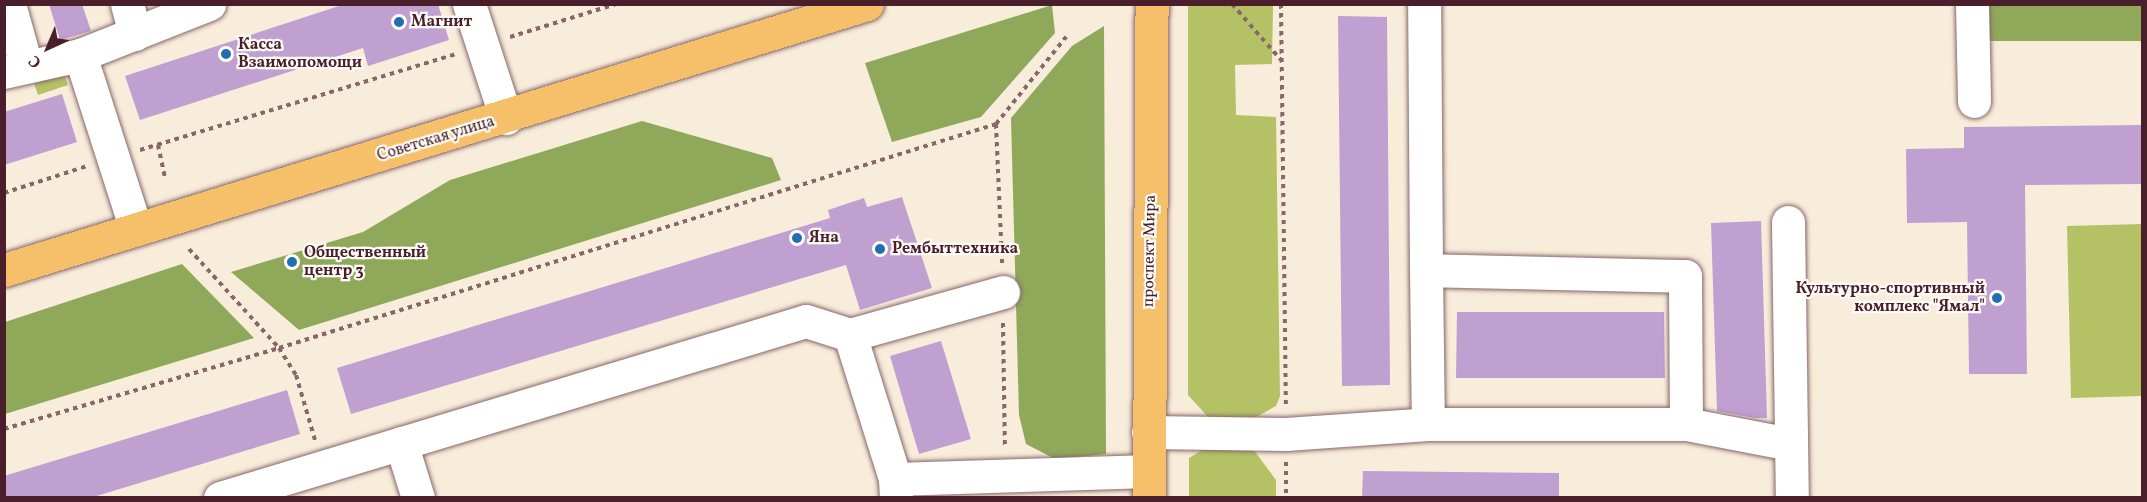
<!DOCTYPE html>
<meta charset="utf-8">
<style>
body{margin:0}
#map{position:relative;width:2147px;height:502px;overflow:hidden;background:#f8ecdb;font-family:Vollkorn,serif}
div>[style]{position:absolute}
.green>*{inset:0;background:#b4c265}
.forest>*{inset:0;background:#8fa85a}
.building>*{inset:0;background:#c09fd1}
.path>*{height:4px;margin-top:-2px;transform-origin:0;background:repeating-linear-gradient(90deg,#876769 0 4.5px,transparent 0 9px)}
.roads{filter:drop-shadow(0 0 2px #876769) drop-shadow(0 0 2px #876769)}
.minor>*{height:33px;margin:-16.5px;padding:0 16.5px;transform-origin:16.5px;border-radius:16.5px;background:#fff}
.major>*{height:33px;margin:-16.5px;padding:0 16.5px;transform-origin:16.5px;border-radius:16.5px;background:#f6c06b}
.dots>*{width:16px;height:16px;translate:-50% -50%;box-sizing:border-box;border:3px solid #fdfcf7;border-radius:50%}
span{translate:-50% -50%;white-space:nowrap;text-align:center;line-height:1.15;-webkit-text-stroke:4.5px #fdfcf7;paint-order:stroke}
.poi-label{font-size:16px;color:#4a1f2b;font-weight:700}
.left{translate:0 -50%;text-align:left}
.right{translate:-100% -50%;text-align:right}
.street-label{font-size:16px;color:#4a1f2b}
.frame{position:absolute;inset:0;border:6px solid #4a1f2b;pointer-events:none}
.north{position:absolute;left:18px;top:18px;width:60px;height:60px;-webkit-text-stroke:4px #fdfcf7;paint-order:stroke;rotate:224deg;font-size:16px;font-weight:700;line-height:24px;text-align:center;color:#4a1f2b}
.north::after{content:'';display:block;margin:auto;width:21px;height:27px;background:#4a1f2b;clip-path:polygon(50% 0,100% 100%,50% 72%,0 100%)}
</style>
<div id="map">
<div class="green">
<div style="clip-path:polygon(1188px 5px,1273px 5px,1272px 64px,1235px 65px,1236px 115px,1276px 117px,1280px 396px,1276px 406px,1249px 421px,1210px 419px,1188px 395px)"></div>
<div style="clip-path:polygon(31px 74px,64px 74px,68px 85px,38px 95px)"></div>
<div style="clip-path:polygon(2142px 224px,2142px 396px,2071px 398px,2067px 226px)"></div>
<div style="clip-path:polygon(1214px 443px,1253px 449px,1276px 480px,1276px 497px,1189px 498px,1189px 458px)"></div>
</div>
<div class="forest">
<div style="clip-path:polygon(1052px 5px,1055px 33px,981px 117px,892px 142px,865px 63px)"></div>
<div style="clip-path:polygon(1985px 5px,2142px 5px,2142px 41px,1983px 41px)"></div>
<div style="clip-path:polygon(1104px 26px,1106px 454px,1055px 459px,1026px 444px,1019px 415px,1011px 118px,1072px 46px)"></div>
<div style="clip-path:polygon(642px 121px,772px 158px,781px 180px,299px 330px,231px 272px,363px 232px,450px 180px)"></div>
<div style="clip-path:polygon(182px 264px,254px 338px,5px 414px,5px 322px)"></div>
</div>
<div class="building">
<div style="clip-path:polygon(49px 4px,82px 4px,91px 31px,60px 40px)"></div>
<div style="clip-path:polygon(345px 4px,438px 4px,449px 40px,368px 66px,363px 48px,140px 120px,125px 76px)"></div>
<div style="clip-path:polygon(1338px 16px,1387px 17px,1390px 385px,1342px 386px)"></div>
<div style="clip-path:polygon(62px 94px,77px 142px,4px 165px,4px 112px)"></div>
<div style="clip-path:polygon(2142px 125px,2142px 184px,2025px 185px,2027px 374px,1969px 374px,1967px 222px,1907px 223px,1906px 149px,1964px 148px,1964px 127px)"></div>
<div style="clip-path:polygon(902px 197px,932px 288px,860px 310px,846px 265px,351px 414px,337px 368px,830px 218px,828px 210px,864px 198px,867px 207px)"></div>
<div style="clip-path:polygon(1761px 221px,1767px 418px,1755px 418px,1717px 411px,1711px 223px)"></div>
<div style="clip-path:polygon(1457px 312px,1664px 312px,1665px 378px,1456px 378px)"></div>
<div style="clip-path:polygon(941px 341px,971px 439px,919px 454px,890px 356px)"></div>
<div style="clip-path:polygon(287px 390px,300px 434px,90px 498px,4px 498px,4px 476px)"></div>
<div style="clip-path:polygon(1363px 471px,1559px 473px,1559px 498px,1362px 498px)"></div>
</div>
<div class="path">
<div style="left:1232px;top:4px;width:74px;rotate:48.8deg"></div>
<div style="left:1281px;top:4px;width:403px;rotate:89.3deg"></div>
<div style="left:510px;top:37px;width:111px;rotate:-17.3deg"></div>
<div style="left:996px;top:124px;width:140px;rotate:87.5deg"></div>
<div style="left:158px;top:145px;width:33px;rotate:78deg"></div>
<div style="left:140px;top:150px;width:329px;rotate:-16.9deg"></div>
<div style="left:4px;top:193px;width:87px;rotate:-18deg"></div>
<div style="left:189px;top:249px;width:134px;rotate:47.7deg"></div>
<div style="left:279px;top:348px;width:32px;rotate:58deg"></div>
<div style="left:296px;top:375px;width:68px;rotate:73.7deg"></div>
<div style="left:1003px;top:323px;width:124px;rotate:89.1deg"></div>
<div style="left:4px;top:429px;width:287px;rotate:-16.4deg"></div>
<div style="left:279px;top:348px;width:751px;rotate:-17.35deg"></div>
<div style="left:996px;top:124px;width:112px;rotate:-51.2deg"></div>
<div style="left:1286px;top:462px;width:36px;rotate:90deg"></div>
</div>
<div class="roads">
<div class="minor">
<div style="left:9px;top:4px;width:63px;rotate:74.4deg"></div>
<div style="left:127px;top:4px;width:31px;rotate:75deg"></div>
<div style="left:469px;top:4px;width:120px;rotate:72deg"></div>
<div style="left:1972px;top:4px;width:97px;rotate:88.8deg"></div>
<div style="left:80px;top:55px;width:139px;rotate:-21.6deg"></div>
<div style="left:4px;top:72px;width:78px;rotate:-12.6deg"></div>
<div style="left:80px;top:55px;width:183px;rotate:72.2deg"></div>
<div style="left:1788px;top:222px;width:276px;rotate:89.2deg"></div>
<div style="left:1426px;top:270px;width:154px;rotate:89.3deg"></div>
<div style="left:850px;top:335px;width:151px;rotate:72.6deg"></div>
<div style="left:1686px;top:424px;width:106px;rotate:10.9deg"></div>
<div style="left:1148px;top:432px;width:138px;rotate:0.8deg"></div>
<div style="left:1286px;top:434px;width:142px;rotate:-4deg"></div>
<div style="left:1428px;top:424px;width:258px"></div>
<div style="left:1686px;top:424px;width:148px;rotate:-90.4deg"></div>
<div style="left:1685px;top:276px;width:259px;rotate:-178.7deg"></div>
<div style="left:1426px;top:270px;width:266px;rotate:-90.4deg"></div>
<div style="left:401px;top:443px;width:58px;rotate:72.8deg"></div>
<div style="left:220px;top:498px;width:612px;rotate:-16.81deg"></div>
<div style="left:806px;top:321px;width:46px;rotate:17.7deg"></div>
<div style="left:850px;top:335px;width:159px;rotate:-15.7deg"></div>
<div style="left:896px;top:498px;width:19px;rotate:-93deg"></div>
<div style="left:895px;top:479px;width:254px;rotate:-1.8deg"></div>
</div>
<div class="major">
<div style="left:4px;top:270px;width:903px;rotate:-17.13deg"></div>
<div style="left:1149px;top:498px;width:494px;rotate:-89.7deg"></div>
</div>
</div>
<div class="dots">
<div style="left:399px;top:22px;background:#1f6fb2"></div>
<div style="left:226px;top:54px;background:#1f6fb2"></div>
<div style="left:797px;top:238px;background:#1f6fb2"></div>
<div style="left:880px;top:249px;background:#1f6fb2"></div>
<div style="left:292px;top:262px;background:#1f6fb2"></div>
<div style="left:1997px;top:298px;background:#1f6fb2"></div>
</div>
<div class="poi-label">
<span class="left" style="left:411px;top:22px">Магнит</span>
<span class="left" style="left:238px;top:54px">Касса<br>Взаимопомощи</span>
<span class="left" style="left:809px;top:238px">Яна</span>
<span class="left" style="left:892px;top:249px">Рембыттехника</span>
<span class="left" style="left:304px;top:262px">Общественный<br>центр 3</span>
<span class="right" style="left:1985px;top:298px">Культурно-спортивный<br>комплекс "Ямал"</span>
</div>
<div class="street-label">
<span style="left:436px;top:139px;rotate:-17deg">Советская улица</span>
<span style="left:1150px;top:251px;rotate:-89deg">проспект Мира</span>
</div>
<div class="frame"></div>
<div class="north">С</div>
</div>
